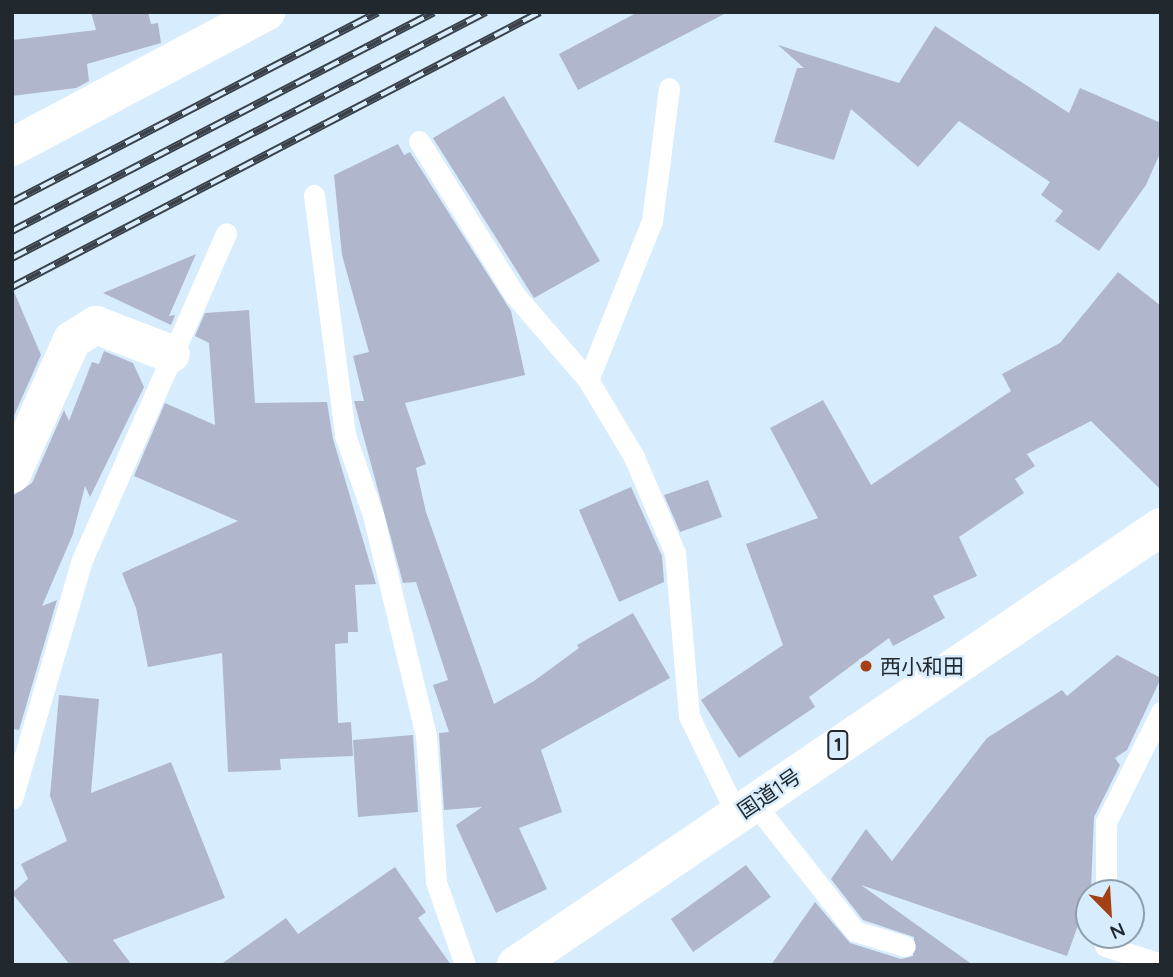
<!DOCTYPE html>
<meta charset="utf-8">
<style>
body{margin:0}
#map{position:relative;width:1173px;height:977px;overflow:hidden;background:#d7ecfc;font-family:Quicksand,"Noto Sans JP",sans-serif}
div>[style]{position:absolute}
.building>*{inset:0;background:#b0b7cc}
.lane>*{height:21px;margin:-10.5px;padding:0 10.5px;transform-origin:10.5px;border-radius:10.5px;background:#fff}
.street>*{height:38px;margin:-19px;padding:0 19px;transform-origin:19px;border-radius:19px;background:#fff}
.highway>*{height:38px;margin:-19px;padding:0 19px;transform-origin:19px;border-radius:19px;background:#fff}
.rail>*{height:8px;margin-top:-4px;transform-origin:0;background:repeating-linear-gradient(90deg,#d7ecfc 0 16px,#39424a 0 32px);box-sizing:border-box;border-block:2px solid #39424a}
.dots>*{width:19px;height:19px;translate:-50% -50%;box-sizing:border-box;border:4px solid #d7ecfc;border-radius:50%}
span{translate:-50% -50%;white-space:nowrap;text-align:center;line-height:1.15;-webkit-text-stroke:5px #d7ecfc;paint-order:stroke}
.shield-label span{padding:2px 5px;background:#d7ecfc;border:2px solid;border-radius:5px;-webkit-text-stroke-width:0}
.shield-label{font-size:19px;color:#21292f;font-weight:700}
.poi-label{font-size:21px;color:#21292f}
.left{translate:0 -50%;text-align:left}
.street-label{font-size:21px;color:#21292f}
.frame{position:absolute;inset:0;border:14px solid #21292f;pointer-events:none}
.north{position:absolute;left:1075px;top:879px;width:70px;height:70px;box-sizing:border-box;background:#d7ecfc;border:2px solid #8e9eaa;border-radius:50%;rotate:156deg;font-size:19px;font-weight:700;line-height:28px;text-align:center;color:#21292f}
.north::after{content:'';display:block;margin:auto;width:24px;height:32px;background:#a54015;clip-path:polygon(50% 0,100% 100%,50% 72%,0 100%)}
</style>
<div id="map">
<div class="building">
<div style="clip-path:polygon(91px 12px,148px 12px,151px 24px,158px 23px,161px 43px,87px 64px,89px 81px,76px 88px,12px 96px,12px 40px,96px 30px)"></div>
<div style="clip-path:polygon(638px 12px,728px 12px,578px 90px,559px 54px)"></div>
<div style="clip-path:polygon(935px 26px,1069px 113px,1080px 88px,1161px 123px,1161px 151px,1146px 185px,1099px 251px,1055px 221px,1063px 211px,1041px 195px,1050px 182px,959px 121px,918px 167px,851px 109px,834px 160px,774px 142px,797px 68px,804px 68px,778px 45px,899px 83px)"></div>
<div style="clip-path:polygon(504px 96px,600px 261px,534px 298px,433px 138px)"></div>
<div style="clip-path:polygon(398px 144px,404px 155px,410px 152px,511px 311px,525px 375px,405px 403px,426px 464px,416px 468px,426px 512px,494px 704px,534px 681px,579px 648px,577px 645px,633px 613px,670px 678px,541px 750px,562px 812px,519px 828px,547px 889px,496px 913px,456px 825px,482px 807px,444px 810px,439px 733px,449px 732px,433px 685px,448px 680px,416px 582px,403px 583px,354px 401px,364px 401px,353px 356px,369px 352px,342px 255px,334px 175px)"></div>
<div style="clip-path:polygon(196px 254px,169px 316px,175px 315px,171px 325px,103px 293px)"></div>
<div style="clip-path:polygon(1118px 272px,1161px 306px,1161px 490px,1091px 421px,1027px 454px,1035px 466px,1015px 479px,1024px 493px,959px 537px,977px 576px,933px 596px,945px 618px,893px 646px,889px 638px,809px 697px,815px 707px,739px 758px,701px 700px,783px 645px,746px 544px,818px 518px,770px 428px,823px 400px,871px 485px,1011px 391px,1002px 374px,1060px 343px)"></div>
<div style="clip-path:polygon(12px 287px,41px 355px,12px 420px)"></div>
<div style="clip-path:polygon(249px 310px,255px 403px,327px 402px,333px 439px,376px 584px,355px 585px,358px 632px,348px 632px,348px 643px,335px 644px,338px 723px,351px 722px,353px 756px,280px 759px,281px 770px,228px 772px,222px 653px,148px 667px,136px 608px,122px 573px,238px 521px,134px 476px,165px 403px,215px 425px,209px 343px,195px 336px,205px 313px)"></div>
<div style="clip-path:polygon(104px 351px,133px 363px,144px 387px,90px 497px,85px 486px,73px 534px,42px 606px,57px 600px,19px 730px,12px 729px,12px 496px,32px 483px,64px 410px,69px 421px,92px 362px,99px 364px)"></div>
<div style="clip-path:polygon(708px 480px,722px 517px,680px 532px,664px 495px)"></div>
<div style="clip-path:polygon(631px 487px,662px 556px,664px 582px,619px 602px,579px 510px)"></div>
<div style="clip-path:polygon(1117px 655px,1161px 678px,1127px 750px,1115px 758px,1120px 765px,1094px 817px,1091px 889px,1067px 956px,861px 885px,973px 965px,771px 965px,815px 902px,850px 943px,901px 959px,913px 956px,914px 937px,863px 920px,831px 879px,866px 829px,892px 861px,987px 738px,1062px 690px,1067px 696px)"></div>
<div style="clip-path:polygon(59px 695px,99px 699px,91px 793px,171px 762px,225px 898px,113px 940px,132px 965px,70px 965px,12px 893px,28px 879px,21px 864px,67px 841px,50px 796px)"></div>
<div style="clip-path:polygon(413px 735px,418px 812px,358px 817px,353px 740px)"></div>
<div style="clip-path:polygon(746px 865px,771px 897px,693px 952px,671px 919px)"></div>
<div style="clip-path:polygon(395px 867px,426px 912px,418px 918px,451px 965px,220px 965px,286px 918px,298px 934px)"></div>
</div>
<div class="lane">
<div style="left:419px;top:141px;width:181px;rotate:58.1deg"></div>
<div style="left:515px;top:295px;width:112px;rotate:49.3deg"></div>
<div style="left:588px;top:380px;width:90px;rotate:59.1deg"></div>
<div style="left:634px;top:457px;width:104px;rotate:66.9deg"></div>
<div style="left:675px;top:553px;width:164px;rotate:85.1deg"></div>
<div style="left:689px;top:716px;width:110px;rotate:64.1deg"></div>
<div style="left:314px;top:195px;width:242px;rotate:82.6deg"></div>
<div style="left:345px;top:435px;width:85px;rotate:70.7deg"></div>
<div style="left:373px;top:515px;width:226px;rotate:76.5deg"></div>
<div style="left:426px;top:735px;width:147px;rotate:86.1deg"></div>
<div style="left:436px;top:882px;width:88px;rotate:70.7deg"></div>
<div style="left:588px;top:380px;width:171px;rotate:-68.1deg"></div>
<div style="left:652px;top:221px;width:134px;rotate:-82.7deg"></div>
<div style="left:12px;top:799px;width:249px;rotate:-73.7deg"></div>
<div style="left:82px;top:560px;width:357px;rotate:-66.2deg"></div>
<div style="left:754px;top:803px;width:163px;rotate:51.7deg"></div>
<div style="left:855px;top:931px;width:52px;rotate:16.7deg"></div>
<div style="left:1106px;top:893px;width:71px;rotate:-90deg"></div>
<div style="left:1106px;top:822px;width:123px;rotate:-63.4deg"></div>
<div style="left:1105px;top:946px;width:59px;rotate:17.8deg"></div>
</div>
<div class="street">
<div style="left:12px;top:147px;width:288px;rotate:-28deg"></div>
<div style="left:12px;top:474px;width:147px;rotate:-65.9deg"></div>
<div style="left:72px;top:340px;width:28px;rotate:-32deg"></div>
<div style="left:96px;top:325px;width:80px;rotate:21.1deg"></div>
</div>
<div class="highway">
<div style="left:516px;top:965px;width:780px;rotate:-34.18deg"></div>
</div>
<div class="rail">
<div style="left:12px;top:202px;width:412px;rotate:-27.4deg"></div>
<div style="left:12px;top:231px;width:475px;rotate:-27.4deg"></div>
<div style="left:12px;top:258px;width:534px;rotate:-27.43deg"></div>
<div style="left:12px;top:287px;width:595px;rotate:-27.51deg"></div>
</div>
<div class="dots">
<div style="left:866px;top:666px;background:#a54015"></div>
</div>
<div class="shield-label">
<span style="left:838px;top:745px">1</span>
</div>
<div class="poi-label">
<span class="left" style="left:880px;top:666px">西小和田</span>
</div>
<div class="street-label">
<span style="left:769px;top:793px;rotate:-34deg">国道1号</span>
</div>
<div class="frame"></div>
<div class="north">N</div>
</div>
